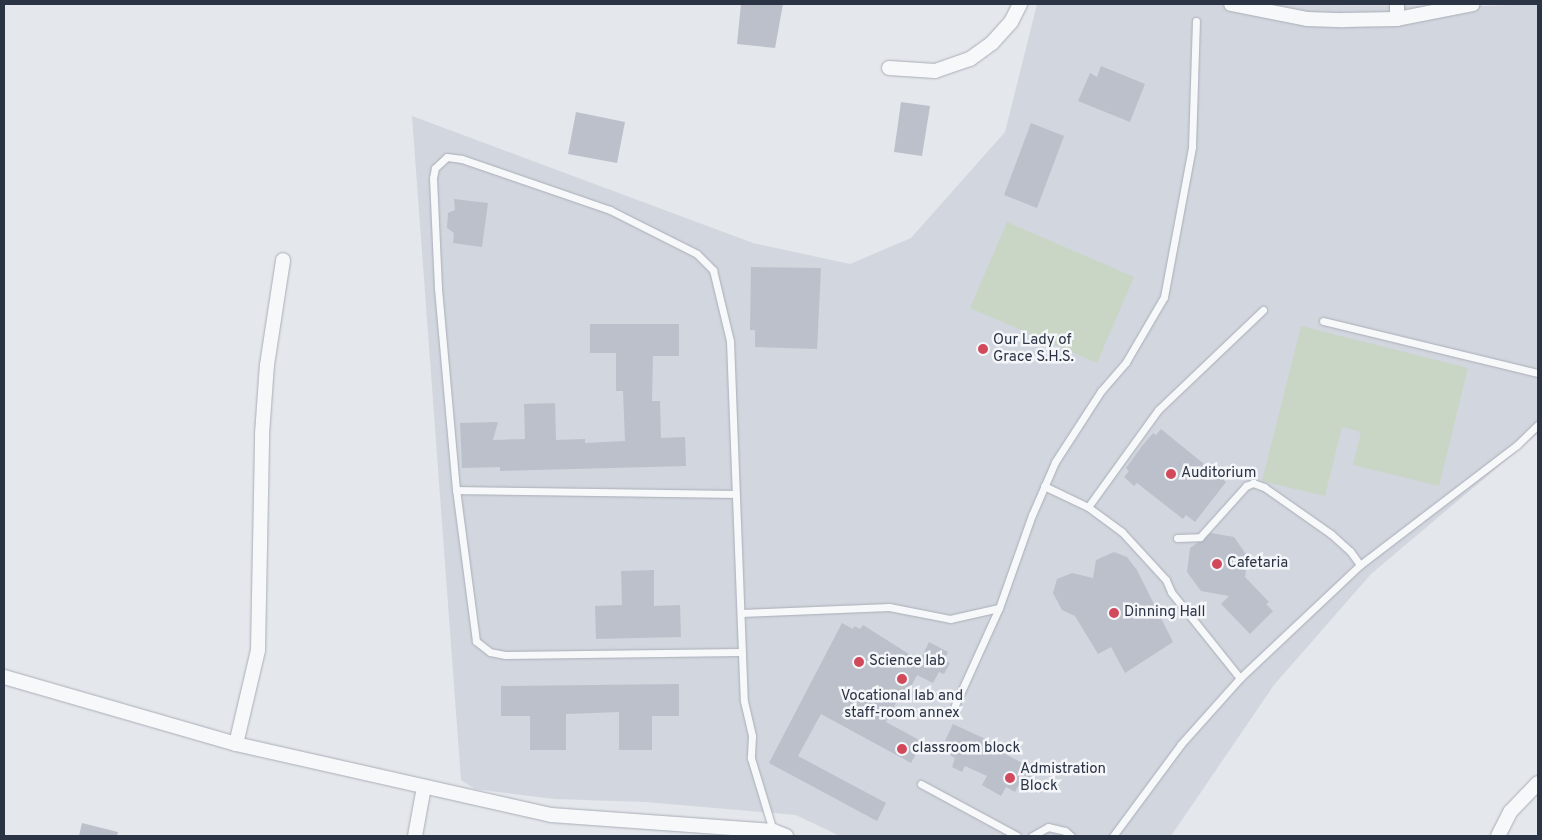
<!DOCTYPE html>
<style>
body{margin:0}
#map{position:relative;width:1542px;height:840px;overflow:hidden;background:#e4e7ec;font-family:Overpass,sans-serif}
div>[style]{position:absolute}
.built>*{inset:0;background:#d2d6de}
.green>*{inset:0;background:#c9d6c5}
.building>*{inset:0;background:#bbc0ca}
.roads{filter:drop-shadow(0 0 1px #a9aeb7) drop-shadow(0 0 1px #a9aeb7)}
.service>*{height:7px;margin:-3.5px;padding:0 3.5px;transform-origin:3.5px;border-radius:3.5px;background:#f7f8fa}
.minor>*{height:14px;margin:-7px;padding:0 7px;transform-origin:7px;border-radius:7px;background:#f7f8fa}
.dots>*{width:14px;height:14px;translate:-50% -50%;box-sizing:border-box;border:2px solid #f4f6f9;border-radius:50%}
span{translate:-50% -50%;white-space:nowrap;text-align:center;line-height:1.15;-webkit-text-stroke:5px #f4f6f9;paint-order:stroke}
.poi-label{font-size:15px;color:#2b3445}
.left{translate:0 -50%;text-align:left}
.frame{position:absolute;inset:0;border:5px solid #2b3445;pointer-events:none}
</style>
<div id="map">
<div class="built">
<div style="clip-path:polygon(1037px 4px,1483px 6px,1538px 4px,1538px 433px,1371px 574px,1274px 685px,1171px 836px,840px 836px,796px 815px,646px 802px,554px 799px,475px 789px,461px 780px,412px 116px,753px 243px,850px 264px,911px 238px,1005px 132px)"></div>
</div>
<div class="green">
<div style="clip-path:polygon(1007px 222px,1134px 277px,1097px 363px,970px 308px)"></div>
<div style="clip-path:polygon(1301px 326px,1468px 368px,1439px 486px,1353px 465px,1361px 432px,1342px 427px,1325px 496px,1262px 481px)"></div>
</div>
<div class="building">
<div style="clip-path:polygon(741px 4px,783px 4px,775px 48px,737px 44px)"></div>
<div style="clip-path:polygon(1101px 66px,1145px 84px,1130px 122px,1078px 101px,1090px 73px,1097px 77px)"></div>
<div style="clip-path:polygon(901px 102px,930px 106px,922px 156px,894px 152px)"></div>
<div style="clip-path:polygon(576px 112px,625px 122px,617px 163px,568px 154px)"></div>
<div style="clip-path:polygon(1031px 123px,1064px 136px,1037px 208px,1004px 195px)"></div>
<div style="clip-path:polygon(454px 199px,488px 203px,482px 247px,453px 243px,454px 233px,447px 228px,448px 213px,455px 210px)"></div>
<div style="clip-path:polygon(751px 267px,821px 268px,817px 349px,755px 347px,755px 330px,750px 330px)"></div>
<div style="clip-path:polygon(590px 324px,679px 324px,679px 356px,653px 356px,652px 401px,660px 401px,661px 438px,685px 437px,686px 466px,500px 471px,500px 467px,462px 468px,460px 423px,498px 422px,493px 440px,525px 439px,524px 404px,555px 403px,556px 440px,585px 439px,585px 443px,625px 441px,623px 391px,616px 391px,616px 353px,590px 353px)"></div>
<div style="clip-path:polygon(1161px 429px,1226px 482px,1195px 522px,1186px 515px,1183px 519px,1137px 483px,1134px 486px,1124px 477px,1129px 471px,1126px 468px,1142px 446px,1153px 433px,1156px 435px)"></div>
<div style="clip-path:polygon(1211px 533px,1234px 537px,1248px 557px,1245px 577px,1269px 602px,1266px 604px,1273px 611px,1250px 634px,1221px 604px,1229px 596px,1201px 591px,1187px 572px,1190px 548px)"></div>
<div style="clip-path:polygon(1114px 552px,1127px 557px,1137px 570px,1173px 642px,1125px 673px,1111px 647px,1098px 654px,1075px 616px,1062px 610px,1053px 593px,1057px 579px,1072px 573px,1093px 578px,1096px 560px)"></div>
<div style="clip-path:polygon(654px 570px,654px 606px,680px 605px,681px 637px,596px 639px,595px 606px,622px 605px,621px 571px)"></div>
<div style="clip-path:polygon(842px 623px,853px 629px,854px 626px,860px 629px,863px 625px,920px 661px,929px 642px,948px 652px,944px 660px,950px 663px,944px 674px,939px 672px,933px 683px,917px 675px,903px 702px,898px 699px,886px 722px,923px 742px,911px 763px,821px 714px,798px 756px,886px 803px,877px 821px,769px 763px)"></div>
<div style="clip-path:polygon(679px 684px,679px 716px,652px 716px,652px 750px,619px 750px,619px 712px,566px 714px,566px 750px,530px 750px,530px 716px,501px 716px,501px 686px)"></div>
<div style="clip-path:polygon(953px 724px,994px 743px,992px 747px,1037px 771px,1028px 789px,1019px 784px,1015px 792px,1006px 787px,1001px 796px,982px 785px,987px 776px,965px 766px,962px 772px,952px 767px,955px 758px,950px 755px,954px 748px,944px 743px)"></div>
<div style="clip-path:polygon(82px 823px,118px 832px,117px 836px,79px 836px)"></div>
</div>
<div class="roads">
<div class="service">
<div style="left:1323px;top:321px;width:221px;rotate:13.6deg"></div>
<div style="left:1044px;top:486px;width:49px;rotate:25.5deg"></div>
<div style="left:1088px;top:507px;width:42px;rotate:36.3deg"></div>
<div style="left:1122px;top:532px;width:65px;rotate:47.5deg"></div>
<div style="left:1166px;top:580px;width:13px;rotate:67deg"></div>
<div style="left:1171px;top:592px;width:110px;rotate:51.3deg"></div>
<div style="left:456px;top:490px;width:279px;rotate:0.8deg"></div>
<div style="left:1088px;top:507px;width:120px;rotate:-54.2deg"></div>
<div style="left:1158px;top:410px;width:145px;rotate:-43.6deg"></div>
<div style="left:1177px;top:538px;width:23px;rotate:-2deg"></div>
<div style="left:1200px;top:537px;width:69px;rotate:-48deg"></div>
<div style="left:1246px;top:486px;width:8px;rotate:-23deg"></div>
<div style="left:1253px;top:483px;width:12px;rotate:20deg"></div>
<div style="left:1264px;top:487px;width:82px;rotate:35deg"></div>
<div style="left:1331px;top:534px;width:25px;rotate:42deg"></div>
<div style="left:1350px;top:551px;width:17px;rotate:54deg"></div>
<div style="left:741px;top:613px;width:148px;rotate:-2.3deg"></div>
<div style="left:889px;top:607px;width:62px;rotate:11.1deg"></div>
<div style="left:950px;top:619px;width:50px;rotate:-12.7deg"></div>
<div style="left:741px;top:652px;width:236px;rotate:179.3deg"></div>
<div style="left:505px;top:655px;width:15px;rotate:-169deg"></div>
<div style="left:490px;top:652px;width:18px;rotate:-142deg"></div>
<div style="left:476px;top:641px;width:152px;rotate:-97.5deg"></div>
<div style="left:456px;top:490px;width:203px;rotate:-95.1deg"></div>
<div style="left:438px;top:288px;width:110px;rotate:-92.6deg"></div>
<div style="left:433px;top:178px;width:10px;rotate:-79deg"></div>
<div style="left:435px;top:168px;width:16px;rotate:-43deg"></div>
<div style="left:447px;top:157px;width:15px;rotate:8deg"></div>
<div style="left:462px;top:159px;width:157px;rotate:19deg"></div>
<div style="left:610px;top:210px;width:97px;rotate:26.8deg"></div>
<div style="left:697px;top:254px;width:23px;rotate:45deg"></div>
<div style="left:713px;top:270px;width:73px;rotate:76.5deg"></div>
<div style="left:730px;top:341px;width:360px;rotate:87.8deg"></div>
<div style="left:744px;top:701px;width:36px;rotate:77deg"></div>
<div style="left:752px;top:736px;width:22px;rotate:93deg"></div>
<div style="left:751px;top:758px;width:76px;rotate:73.2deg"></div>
<div style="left:955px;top:705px;width:107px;rotate:-65.6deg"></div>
<div style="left:999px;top:608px;width:99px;rotate:-70.5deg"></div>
<div style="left:1032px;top:515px;width:58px;rotate:-66.5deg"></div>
<div style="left:1055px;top:462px;width:85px;rotate:-57.1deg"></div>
<div style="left:1101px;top:391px;width:38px;rotate:-49deg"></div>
<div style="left:1126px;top:362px;width:75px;rotate:-59.7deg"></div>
<div style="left:1164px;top:297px;width:153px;rotate:-79.4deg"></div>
<div style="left:1192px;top:147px;width:126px;rotate:-88.2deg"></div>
<div style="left:921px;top:784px;width:109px;rotate:28.4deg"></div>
<div style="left:1032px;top:836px;width:18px;rotate:-29deg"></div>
<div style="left:1048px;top:827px;width:17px;rotate:13deg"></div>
<div style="left:1065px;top:831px;width:8px;rotate:40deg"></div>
<div style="left:1113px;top:836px;width:114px;rotate:-53.5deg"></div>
<div style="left:1181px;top:744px;width:89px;rotate:-48.2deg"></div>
<div style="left:1240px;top:678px;width:165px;rotate:-43.3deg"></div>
<div style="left:1360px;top:565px;width:198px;rotate:-37.4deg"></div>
<div style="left:1517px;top:445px;width:29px;rotate:-44deg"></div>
</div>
<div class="minor">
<div style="left:1231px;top:4px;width:77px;rotate:11.2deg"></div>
<div style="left:1307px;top:19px;width:36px;rotate:2deg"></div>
<div style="left:1343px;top:20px;width:54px;rotate:-1.1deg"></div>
<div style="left:1397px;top:19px;width:77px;rotate:-11.2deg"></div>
<div style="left:1397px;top:4px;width:15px;rotate:90deg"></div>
<div style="left:889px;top:68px;width:46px;rotate:3.7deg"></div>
<div style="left:935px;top:71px;width:37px;rotate:-19deg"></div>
<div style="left:970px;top:59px;width:27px;rotate:-36deg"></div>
<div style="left:992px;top:43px;width:28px;rotate:-48deg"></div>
<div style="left:1011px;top:22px;width:20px;rotate:-63deg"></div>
<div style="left:4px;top:677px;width:241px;rotate:16.1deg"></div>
<div style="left:236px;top:744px;width:323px;rotate:12.7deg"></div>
<div style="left:551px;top:815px;width:223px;rotate:4.1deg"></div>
<div style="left:773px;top:831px;width:14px;rotate:21deg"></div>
<div style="left:236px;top:744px;width:97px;rotate:-76.8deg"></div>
<div style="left:258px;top:650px;width:216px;rotate:-88.9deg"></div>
<div style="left:262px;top:434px;width:69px;rotate:-85.9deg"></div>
<div style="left:267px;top:365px;width:106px;rotate:-81.3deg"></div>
<div style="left:415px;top:836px;width:50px;rotate:-79.6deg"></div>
<div style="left:1498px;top:836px;width:28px;rotate:-63deg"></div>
<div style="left:1511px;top:811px;width:39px;rotate:-46deg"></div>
</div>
</div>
<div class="dots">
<div style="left:983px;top:349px;background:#d1495b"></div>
<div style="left:1171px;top:474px;background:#d1495b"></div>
<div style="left:1217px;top:564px;background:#d1495b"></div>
<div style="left:1114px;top:613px;background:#d1495b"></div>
<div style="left:859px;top:662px;background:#d1495b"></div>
<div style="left:902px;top:679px;background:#d1495b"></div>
<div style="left:902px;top:749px;background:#d1495b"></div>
<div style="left:1010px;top:778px;background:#d1495b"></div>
</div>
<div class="poi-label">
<span class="left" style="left:993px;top:349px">Our Lady of<br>Grace S.H.S.</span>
<span class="left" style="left:1181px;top:474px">Auditorium</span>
<span class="left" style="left:1227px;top:564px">Cafetaria</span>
<span class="left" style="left:1124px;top:613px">Dinning Hall</span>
<span class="left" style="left:869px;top:662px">Science lab</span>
<span style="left:902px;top:705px">Vocational lab and<br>staff-room annex</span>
<span class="left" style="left:912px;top:749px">classroom block</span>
<span class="left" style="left:1020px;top:778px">Admistration<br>Block</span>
</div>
<div class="frame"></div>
</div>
